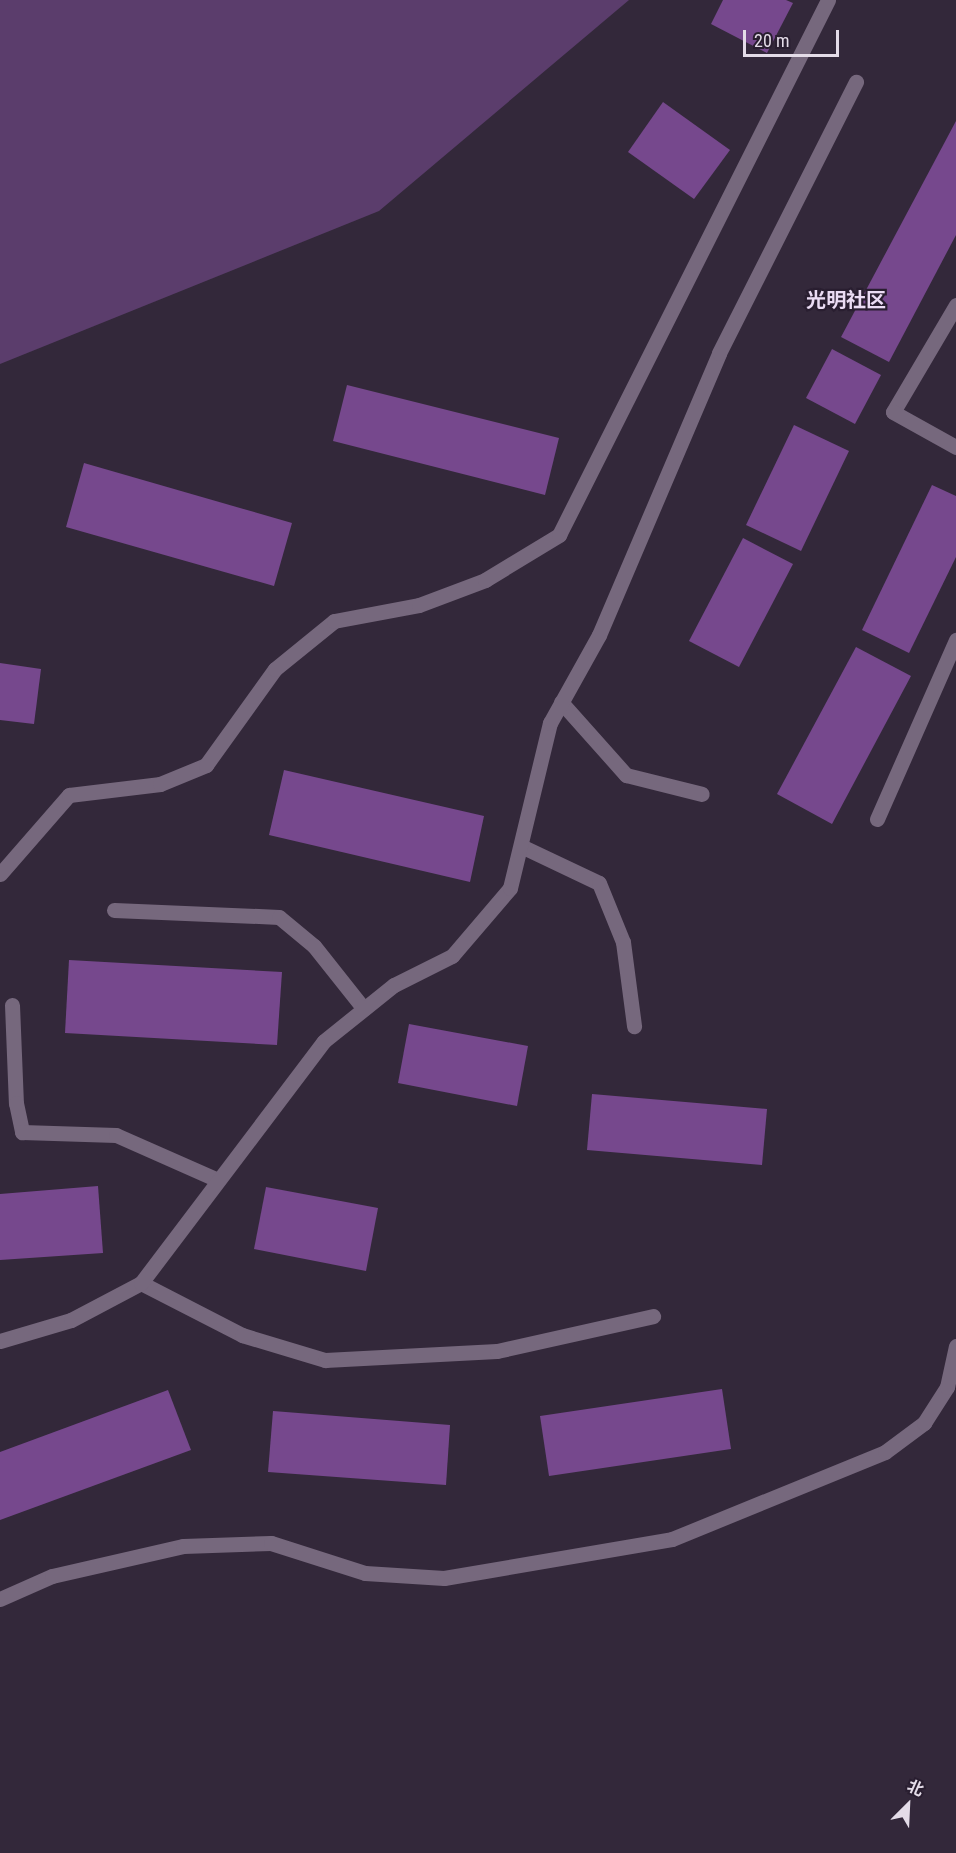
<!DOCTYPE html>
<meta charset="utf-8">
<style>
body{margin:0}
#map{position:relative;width:956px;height:1853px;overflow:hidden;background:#33283a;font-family:"Roboto Condensed","Noto Sans SC",sans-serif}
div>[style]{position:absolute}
.green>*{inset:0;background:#5b3d6c}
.building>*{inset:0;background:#76488d}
.minor>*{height:15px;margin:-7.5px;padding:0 7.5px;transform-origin:7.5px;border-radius:7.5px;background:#76687d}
span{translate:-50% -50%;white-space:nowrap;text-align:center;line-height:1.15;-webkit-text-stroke:4.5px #291e30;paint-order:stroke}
.neighbourhood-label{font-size:20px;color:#ebdcf4;font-weight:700}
.north{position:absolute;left:878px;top:1775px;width:60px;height:60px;-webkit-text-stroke:4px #291e30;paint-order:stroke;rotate:24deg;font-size:16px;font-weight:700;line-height:24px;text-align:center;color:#e4dce8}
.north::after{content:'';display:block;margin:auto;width:21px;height:27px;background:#e4dce8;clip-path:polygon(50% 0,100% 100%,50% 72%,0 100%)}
.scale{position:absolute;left:743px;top:30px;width:96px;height:27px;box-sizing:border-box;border:3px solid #e4dce8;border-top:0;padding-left:8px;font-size:18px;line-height:21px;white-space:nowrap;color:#e4dce8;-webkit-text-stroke:4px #291e30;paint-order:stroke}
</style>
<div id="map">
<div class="green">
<div style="clip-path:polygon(0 0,629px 0,379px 211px,0 364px)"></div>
</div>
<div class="building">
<div style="clip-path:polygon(723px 0,786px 0,793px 3px,767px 53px,711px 24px)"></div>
<div style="clip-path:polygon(663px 102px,730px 150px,694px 199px,628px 152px)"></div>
<div style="clip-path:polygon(956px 121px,956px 235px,889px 362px,841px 337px)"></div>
<div style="clip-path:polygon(832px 349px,881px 375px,855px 424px,806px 398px)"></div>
<div style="clip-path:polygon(347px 385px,559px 438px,545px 495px,333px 441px)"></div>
<div style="clip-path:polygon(794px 425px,849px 451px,801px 551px,746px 525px)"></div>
<div style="clip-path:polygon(84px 463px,292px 523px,274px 586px,66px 527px)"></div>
<div style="clip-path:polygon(932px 485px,956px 496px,956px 557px,909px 653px,862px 630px)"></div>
<div style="clip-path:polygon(743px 538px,793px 564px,739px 667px,689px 641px)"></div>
<div style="clip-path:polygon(856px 647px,911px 676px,832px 824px,777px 794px)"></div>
<div style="clip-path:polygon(0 663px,41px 669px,34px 724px,0 720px)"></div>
<div style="clip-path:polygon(284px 770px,484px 816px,470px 882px,269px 835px)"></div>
<div style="clip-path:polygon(69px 960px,282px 972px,277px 1045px,65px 1033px)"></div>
<div style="clip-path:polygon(409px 1024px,528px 1046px,517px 1106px,398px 1083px)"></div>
<div style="clip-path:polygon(592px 1094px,767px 1109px,762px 1165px,587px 1150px)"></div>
<div style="clip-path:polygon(98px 1186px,103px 1253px,0 1260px,0 1194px)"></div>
<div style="clip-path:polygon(266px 1187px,378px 1208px,366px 1271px,254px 1249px)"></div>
<div style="clip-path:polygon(722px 1389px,731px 1449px,549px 1476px,540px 1416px)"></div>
<div style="clip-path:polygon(168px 1390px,191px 1450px,0 1520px,0 1452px)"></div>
<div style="clip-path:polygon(273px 1411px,450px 1425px,446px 1485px,268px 1472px)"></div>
</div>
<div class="minor">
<div style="left:956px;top:305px;width:124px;rotate:120.5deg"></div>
<div style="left:893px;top:412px;width:72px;rotate:29.1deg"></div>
<div style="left:561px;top:702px;width:98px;rotate:48.3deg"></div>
<div style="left:626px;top:775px;width:78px;rotate:14deg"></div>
<div style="left:877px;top:819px;width:196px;rotate:-66.2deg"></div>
<div style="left:521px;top:846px;width:86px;rotate:25.4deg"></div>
<div style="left:599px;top:883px;width:64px;rotate:67.9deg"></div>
<div style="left:623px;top:942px;width:85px;rotate:82.5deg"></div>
<div style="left:0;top:874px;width:105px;rotate:-48.9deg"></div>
<div style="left:69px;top:795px;width:92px;rotate:-6.9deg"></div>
<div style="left:160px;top:784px;width:50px;rotate:-22.4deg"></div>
<div style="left:206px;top:765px;width:118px;rotate:-54.3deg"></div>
<div style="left:275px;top:669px;width:76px;rotate:-39.1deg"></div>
<div style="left:334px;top:621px;width:86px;rotate:-10.7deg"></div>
<div style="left:419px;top:605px;width:71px;rotate:-20.7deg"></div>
<div style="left:485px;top:580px;width:87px;rotate:-31.3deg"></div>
<div style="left:559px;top:535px;width:599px;rotate:-63.31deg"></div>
<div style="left:114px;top:910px;width:165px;rotate:2.4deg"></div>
<div style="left:279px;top:917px;width:45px;rotate:39.6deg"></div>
<div style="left:314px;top:946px;width:80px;rotate:51.6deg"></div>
<div style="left:12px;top:1005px;width:98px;rotate:87.7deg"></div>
<div style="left:16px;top:1103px;width:30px;rotate:78deg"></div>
<div style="left:22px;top:1132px;width:94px;rotate:1.8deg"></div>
<div style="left:116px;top:1135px;width:111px;rotate:23.8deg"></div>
<div style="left:141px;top:1283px;width:114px;rotate:27.2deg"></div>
<div style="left:242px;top:1335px;width:87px;rotate:16.8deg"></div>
<div style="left:325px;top:1360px;width:172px;rotate:-3deg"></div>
<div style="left:497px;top:1351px;width:160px;rotate:-12.6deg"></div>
<div style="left:0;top:1341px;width:74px;rotate:-16.5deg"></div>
<div style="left:71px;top:1320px;width:79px;rotate:-27.9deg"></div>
<div style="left:141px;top:1283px;width:303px;rotate:-52.9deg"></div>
<div style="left:324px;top:1041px;width:90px;rotate:-38.7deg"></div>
<div style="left:394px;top:985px;width:65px;rotate:-26.6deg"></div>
<div style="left:452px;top:956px;width:89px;rotate:-49.5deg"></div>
<div style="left:510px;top:888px;width:170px;rotate:-76.4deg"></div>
<div style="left:550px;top:723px;width:101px;rotate:-60.9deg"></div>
<div style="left:599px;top:635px;width:306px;rotate:-66.9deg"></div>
<div style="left:719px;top:353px;width:304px;rotate:-63.2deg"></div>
<div style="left:0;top:1599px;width:57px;rotate:-23.9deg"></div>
<div style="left:52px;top:1576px;width:134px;rotate:-12.9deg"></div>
<div style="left:183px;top:1546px;width:88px;rotate:-2deg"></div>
<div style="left:271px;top:1543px;width:99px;rotate:17.7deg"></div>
<div style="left:365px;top:1573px;width:79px;rotate:3.6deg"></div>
<div style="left:444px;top:1578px;width:231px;rotate:-9.7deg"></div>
<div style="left:672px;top:1539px;width:230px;rotate:-22.2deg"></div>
<div style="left:885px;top:1452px;width:49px;rotate:-36.6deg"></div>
<div style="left:924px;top:1423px;width:43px;rotate:-57.4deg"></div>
<div style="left:947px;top:1387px;width:42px;rotate:-77.6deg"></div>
</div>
<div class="neighbourhood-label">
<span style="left:846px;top:300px">光明社区</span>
</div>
<div class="north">北</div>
<div class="scale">20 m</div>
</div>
